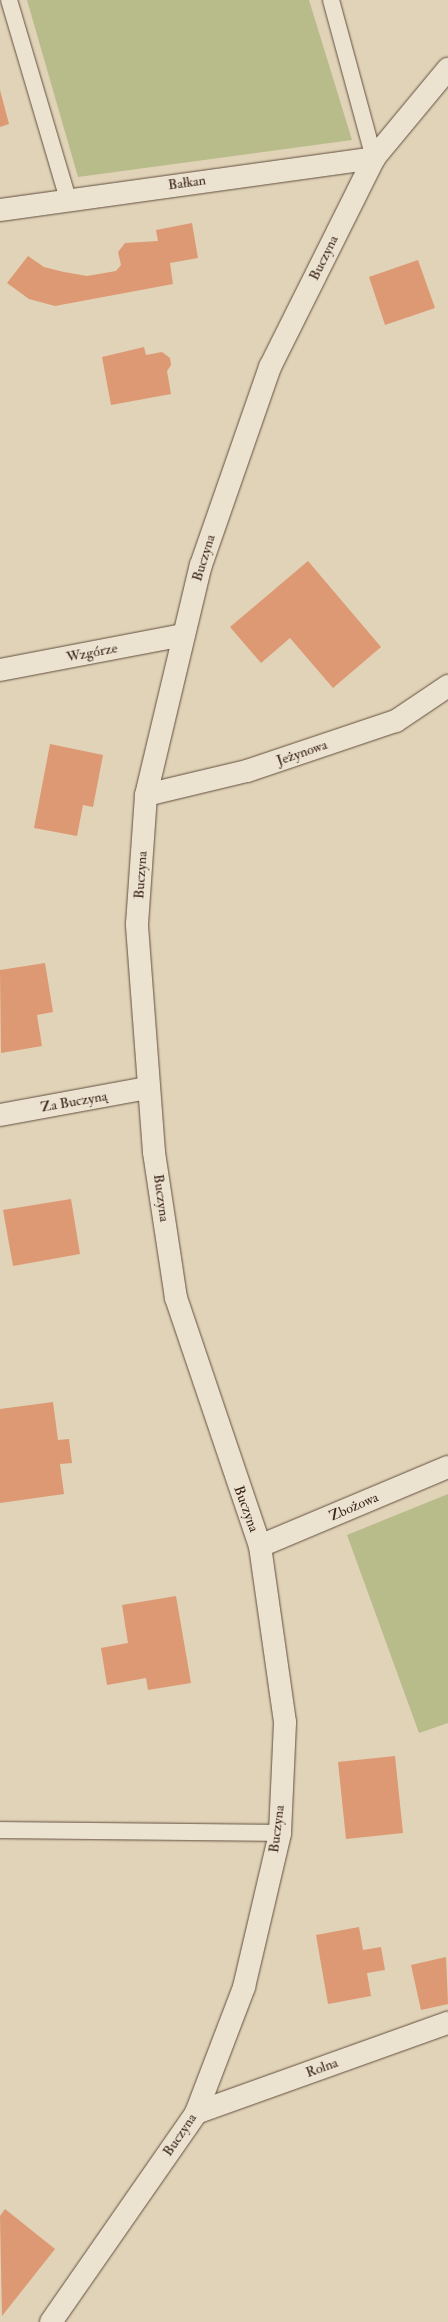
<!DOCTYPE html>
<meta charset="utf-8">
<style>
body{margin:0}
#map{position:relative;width:448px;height:2322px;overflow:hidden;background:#e1d3b7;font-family:"IM FELL Double Pica",serif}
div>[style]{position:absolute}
.green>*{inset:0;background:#b8bb8a}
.building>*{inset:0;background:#dd9874}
.roads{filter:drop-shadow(0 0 1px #624f40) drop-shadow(0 0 1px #624f40)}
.lane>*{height:16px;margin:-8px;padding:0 8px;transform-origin:8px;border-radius:8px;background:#ece2d0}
.street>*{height:22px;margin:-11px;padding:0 11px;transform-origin:11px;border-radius:11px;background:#ece2d0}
span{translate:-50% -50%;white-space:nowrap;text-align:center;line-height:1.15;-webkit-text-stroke:3px #ece2d0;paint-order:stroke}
.street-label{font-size:14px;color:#382318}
</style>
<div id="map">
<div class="green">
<div style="clip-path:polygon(27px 0,309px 0,352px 140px,78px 177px)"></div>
<div style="clip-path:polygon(448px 1494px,448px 1723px,419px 1733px,347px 1535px)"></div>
</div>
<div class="building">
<div style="clip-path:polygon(0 90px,9px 124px,0 127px)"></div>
<div style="clip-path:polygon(192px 223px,198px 258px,170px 263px,173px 284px,55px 306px,29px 299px,7px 283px,28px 256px,44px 267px,64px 272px,87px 276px,116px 271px,121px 265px,118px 252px,125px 243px,158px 241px,156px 230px)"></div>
<div style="clip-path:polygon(418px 260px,435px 308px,385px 325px,369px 277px)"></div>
<div style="clip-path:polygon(144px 347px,146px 355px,162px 352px,170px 358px,171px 365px,167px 371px,171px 394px,111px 405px,102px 357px)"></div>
<div style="clip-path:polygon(308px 561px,381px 647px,333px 688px,290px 638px,261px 663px,230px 627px)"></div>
<div style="clip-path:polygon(50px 744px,103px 755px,93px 807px,83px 805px,77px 836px,34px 828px)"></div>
<div style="clip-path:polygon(45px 963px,53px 1012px,37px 1015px,42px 1046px,1px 1053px,0 970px)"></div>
<div style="clip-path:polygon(71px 1199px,80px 1254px,13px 1266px,3px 1210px)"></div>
<div style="clip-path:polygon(53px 1402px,58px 1440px,69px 1439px,72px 1463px,60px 1464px,64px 1494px,0 1503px,0 1409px)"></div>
<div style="clip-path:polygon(176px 1596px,191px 1683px,148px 1690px,146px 1678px,107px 1685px,101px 1648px,128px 1643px,122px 1605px)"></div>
<div style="clip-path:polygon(395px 1756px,403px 1833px,346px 1839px,338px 1762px)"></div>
<div style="clip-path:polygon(359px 1927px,363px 1950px,381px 1947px,385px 1970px,367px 1973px,371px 1996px,328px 2004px,316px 1935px)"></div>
<div style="clip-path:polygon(446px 1957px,448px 2004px,421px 2010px,411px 1965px)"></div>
<div style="clip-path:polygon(5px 2209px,55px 2249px,2px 2316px,0 2216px)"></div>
</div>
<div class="roads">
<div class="lane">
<div style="left:9px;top:0;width:208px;rotate:73.5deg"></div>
<div style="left:331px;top:0;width:164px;rotate:74.8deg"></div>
<div style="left:0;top:1830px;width:280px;rotate:0.6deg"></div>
</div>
<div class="street">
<div style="left:0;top:210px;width:378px;rotate:-7.9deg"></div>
<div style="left:0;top:670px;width:187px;rotate:-10.8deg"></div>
<div style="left:146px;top:795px;width:104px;rotate:-13.4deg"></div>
<div style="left:247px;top:771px;width:157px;rotate:-18.6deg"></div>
<div style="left:396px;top:721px;width:63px;rotate:-33.9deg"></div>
<div style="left:0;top:1115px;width:149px;rotate:-10.4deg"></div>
<div style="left:260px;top:1546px;width:204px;rotate:-22.8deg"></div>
<div style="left:196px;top:2113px;width:268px;rotate:-19.7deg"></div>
<div style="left:51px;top:2322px;width:254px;rotate:-55.2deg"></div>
<div style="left:196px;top:2113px;width:135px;rotate:-69.1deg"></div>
<div style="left:244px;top:1987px;width:158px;rotate:-76.8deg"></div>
<div style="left:280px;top:1833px;width:111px;rotate:-87.4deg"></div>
<div style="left:285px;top:1722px;width:178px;rotate:-98.1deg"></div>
<div style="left:260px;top:1546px;width:262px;rotate:-108.7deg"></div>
<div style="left:176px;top:1298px;width:148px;rotate:-98.6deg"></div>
<div style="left:154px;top:1152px;width:229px;rotate:-94.3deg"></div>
<div style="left:137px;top:924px;width:129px;rotate:-86deg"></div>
<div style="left:146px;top:795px;width:236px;rotate:-76.6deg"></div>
<div style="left:201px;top:565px;width:210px;rotate:-70.8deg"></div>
<div style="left:270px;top:367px;width:233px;rotate:-63.5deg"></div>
<div style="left:374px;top:158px;width:116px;rotate:-50.3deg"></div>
</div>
</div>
<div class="street-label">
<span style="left:187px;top:183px;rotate:-8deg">Bałkan</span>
<span style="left:324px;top:258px;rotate:-64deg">Buczyna</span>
<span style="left:204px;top:558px;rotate:-73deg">Buczyna</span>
<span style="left:92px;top:653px;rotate:-11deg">Wzgórze</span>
<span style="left:302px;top:753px;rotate:-19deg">Jeżynowa</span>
<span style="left:141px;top:875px;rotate:-86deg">Buczyna</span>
<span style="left:74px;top:1102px;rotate:-10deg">Za Buczyną</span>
<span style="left:161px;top:1198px;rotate:82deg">Buczyna</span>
<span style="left:354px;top:1507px;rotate:-23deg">Zbożowa</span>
<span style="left:246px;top:1509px;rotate:70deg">Buczyna</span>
<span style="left:277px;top:1829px;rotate:-83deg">Buczyna</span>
<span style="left:322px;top:2068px;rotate:-20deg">Rolna</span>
<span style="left:180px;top:2135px;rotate:-56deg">Buczyna</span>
</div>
</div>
